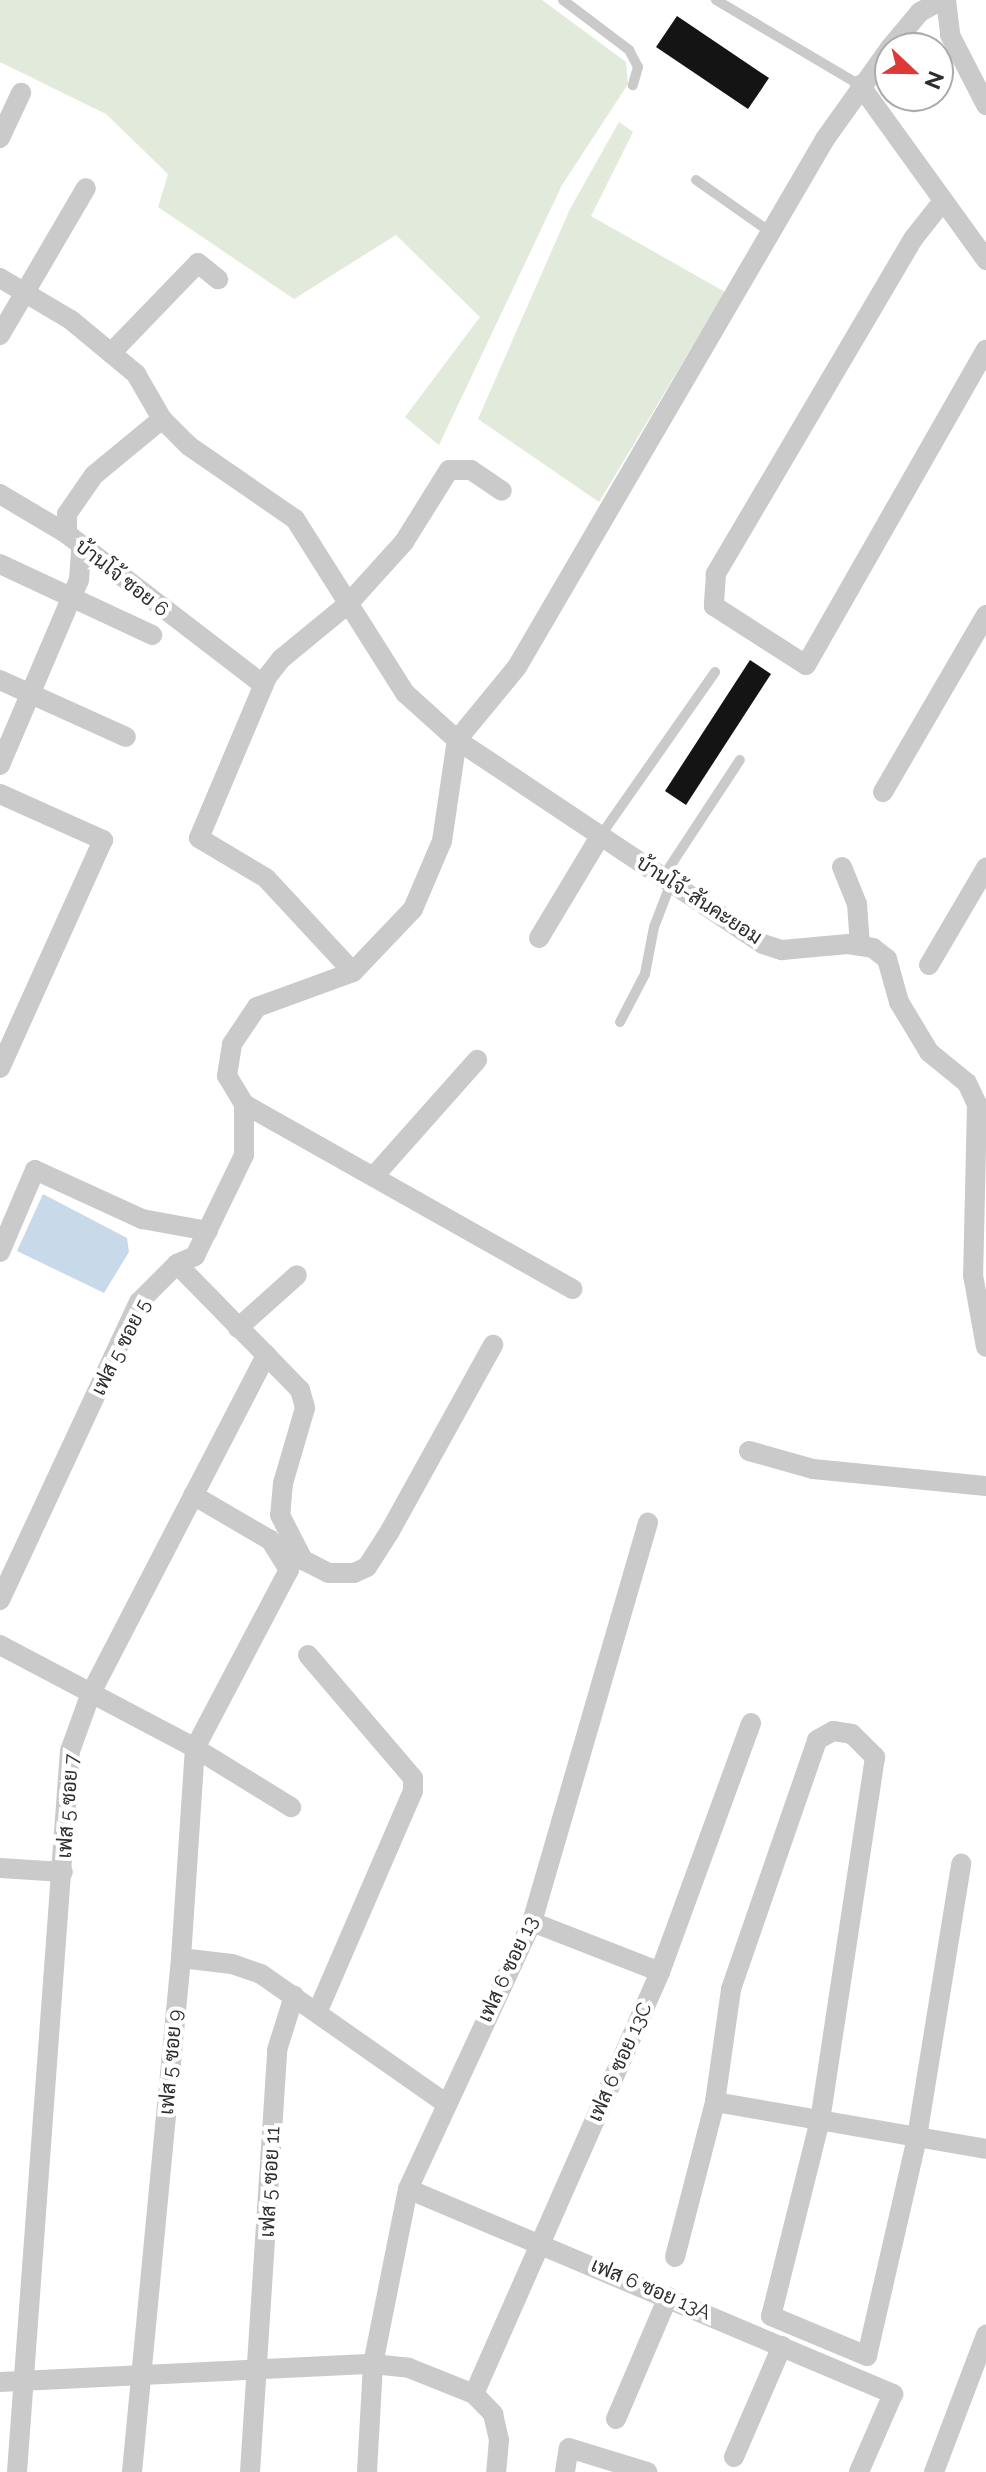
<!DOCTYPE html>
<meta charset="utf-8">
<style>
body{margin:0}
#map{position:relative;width:986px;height:2472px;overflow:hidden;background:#fff;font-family:Raleway,Sarabun,sans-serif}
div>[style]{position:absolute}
.green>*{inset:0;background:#e2eadb}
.water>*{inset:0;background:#c8d9e9}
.building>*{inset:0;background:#141414}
.lane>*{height:10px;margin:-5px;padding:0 5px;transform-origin:5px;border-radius:5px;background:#cacaca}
.street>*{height:20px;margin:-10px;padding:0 10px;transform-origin:10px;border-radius:10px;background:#cacaca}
span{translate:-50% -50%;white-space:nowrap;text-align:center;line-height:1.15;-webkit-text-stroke:8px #fff;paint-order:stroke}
.street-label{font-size:20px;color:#2d2d2d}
.north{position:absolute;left:874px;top:32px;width:80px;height:80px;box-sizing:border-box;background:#fff;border:2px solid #ababab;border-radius:50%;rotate:112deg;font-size:22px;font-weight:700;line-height:32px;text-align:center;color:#2d2d2d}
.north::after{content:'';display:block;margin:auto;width:28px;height:36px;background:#dc3937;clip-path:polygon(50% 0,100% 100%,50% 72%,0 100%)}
</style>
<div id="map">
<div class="green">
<div style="clip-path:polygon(0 0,542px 0,626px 62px,628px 84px,562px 185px,439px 445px,405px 417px,480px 317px,396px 235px,294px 299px,158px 207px,168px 174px,106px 114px,0 62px)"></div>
<div style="clip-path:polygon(619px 122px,633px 132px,591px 216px,725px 292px,599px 502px,478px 419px,570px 209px)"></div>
</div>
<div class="water">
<div style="clip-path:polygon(43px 1194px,127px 1238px,129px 1252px,104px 1293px,17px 1251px)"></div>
</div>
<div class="building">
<div style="clip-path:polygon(677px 16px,769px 78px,748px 109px,656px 47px)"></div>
<div style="clip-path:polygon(750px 660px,771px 674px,686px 805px,665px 791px)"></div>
</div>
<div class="lane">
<div style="left:563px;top:0;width:83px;rotate:37.1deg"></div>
<div style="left:629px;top:50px;width:19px;rotate:62deg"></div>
<div style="left:638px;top:67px;width:19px;rotate:106deg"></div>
<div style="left:716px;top:0;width:167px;rotate:30.6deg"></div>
<div style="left:696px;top:180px;width:94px;rotate:35deg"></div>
<div style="left:601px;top:835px;width:199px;rotate:-55deg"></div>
<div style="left:663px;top:877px;width:140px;rotate:-56.7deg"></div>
<div style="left:620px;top:1022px;width:54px;rotate:-62.5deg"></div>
<div style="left:645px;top:974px;width:48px;rotate:-79.2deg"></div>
<div style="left:654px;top:927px;width:47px;rotate:-68.9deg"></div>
</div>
<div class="street">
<div style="left:946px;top:0;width:35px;rotate:83deg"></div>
<div style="left:950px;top:35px;width:79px;rotate:62.8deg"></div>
<div style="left:890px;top:48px;width:47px;rotate:-50.2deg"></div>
<div style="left:920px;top:12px;width:25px;rotate:-29deg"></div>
<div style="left:860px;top:85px;width:216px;rotate:54.2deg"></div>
<div style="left:0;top:138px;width:50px;rotate:-65deg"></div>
<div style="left:943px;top:201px;width:48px;rotate:128.3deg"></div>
<div style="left:913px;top:239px;width:389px;rotate:120.5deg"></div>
<div style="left:716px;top:574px;width:32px;rotate:94deg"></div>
<div style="left:714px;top:606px;width:109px;rotate:32.7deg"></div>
<div style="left:806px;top:665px;width:363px;rotate:-60.3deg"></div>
<div style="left:0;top:278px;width:82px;rotate:30.6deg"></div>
<div style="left:71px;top:320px;width:85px;rotate:39.7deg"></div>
<div style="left:136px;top:374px;width:52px;rotate:60deg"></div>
<div style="left:162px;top:419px;width:38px;rotate:45deg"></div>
<div style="left:189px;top:446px;width:129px;rotate:34.6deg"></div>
<div style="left:295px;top:519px;width:206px;rotate:57.7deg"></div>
<div style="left:405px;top:693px;width:70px;rotate:42.1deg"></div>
<div style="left:457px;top:740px;width:368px;rotate:33.7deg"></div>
<div style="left:763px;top:944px;width:20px;rotate:18deg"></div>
<div style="left:782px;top:950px;width:66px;rotate:-5.2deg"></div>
<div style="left:848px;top:944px;width:25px;rotate:9deg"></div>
<div style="left:873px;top:948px;width:18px;rotate:38deg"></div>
<div style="left:887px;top:959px;width:45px;rotate:74.4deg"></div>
<div style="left:899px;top:1002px;width:58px;rotate:59deg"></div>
<div style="left:929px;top:1052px;width:49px;rotate:39.2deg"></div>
<div style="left:967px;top:1083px;width:23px;rotate:65deg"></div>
<div style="left:977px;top:1104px;width:171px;rotate:91.3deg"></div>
<div style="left:973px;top:1275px;width:73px;rotate:79.8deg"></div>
<div style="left:0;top:335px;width:170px;rotate:-59.7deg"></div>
<div style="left:111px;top:353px;width:125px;rotate:-46deg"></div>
<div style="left:198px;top:263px;width:26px;rotate:39deg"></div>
<div style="left:162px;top:419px;width:88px;rotate:140.5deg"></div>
<div style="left:94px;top:475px;width:47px;rotate:124.7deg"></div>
<div style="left:67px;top:514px;width:20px;rotate:90deg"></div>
<div style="left:67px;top:534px;width:248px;rotate:37.5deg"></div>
<div style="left:0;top:494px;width:78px;rotate:30.8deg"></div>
<div style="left:0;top:564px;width:168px;rotate:25deg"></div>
<div style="left:0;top:680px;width:138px;rotate:24.3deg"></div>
<div style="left:457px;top:740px;width:94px;rotate:-50.6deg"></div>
<div style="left:517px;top:667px;width:611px;rotate:-59.74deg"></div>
<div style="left:825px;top:139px;width:112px;rotate:-54.5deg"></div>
<div style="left:0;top:765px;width:201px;rotate:-66.9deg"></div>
<div style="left:79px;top:580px;width:30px;rotate:-86deg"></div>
<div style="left:883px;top:792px;width:205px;rotate:-59.8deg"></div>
<div style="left:0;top:794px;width:113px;rotate:24.1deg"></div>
<div style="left:103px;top:840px;width:250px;rotate:114.3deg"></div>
<div style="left:842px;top:867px;width:40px;rotate:68deg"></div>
<div style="left:857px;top:904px;width:42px;rotate:85.9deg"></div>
<div style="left:539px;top:938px;width:120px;rotate:-59deg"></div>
<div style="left:929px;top:965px;width:113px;rotate:-59.6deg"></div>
<div style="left:353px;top:972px;width:128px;rotate:-132.8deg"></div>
<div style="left:266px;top:878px;width:78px;rotate:-149.2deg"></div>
<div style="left:199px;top:838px;width:175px;rotate:-67.1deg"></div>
<div style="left:267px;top:677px;width:23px;rotate:-52deg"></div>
<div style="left:281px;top:659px;width:87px;rotate:-39.4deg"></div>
<div style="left:348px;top:604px;width:84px;rotate:-47.9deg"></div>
<div style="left:404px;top:542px;width:85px;rotate:-58deg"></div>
<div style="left:449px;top:470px;width:22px"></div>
<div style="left:471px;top:470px;width:37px;rotate:34deg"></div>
<div style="left:244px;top:1104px;width:377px;rotate:29.4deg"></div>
<div style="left:375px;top:1175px;width:154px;rotate:-48.4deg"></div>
<div style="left:0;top:1252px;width:89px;rotate:-66.9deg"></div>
<div style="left:35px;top:1170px;width:118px;rotate:24.6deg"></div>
<div style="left:142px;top:1219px;width:67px;rotate:10.3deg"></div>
<div style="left:238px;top:1328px;width:79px;rotate:-41.9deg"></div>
<div style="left:266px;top:1355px;width:49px;rotate:45.8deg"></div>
<div style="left:300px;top:1390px;width:19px;rotate:74deg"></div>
<div style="left:305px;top:1408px;width:78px;rotate:106.3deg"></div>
<div style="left:283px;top:1483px;width:32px;rotate:95deg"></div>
<div style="left:280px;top:1515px;width:51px;rotate:62.9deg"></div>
<div style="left:303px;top:1560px;width:28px;rotate:27deg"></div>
<div style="left:328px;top:1573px;width:26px"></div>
<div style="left:354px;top:1573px;width:14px;rotate:-25deg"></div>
<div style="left:367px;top:1567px;width:43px;rotate:-57.4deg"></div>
<div style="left:390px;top:1531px;width:213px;rotate:-61deg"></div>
<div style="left:749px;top:1451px;width:66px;rotate:15.7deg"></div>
<div style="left:813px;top:1469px;width:174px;rotate:5.6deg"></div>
<div style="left:0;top:1600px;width:329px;rotate:-65deg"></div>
<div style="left:139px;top:1302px;width:54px;rotate:-45deg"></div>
<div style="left:177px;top:1264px;width:20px;rotate:-24deg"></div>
<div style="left:195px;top:1256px;width:112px;rotate:-64.1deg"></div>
<div style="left:244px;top:1155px;width:51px;rotate:-90deg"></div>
<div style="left:244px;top:1104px;width:33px;rotate:-121deg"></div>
<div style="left:227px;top:1076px;width:32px;rotate:-81deg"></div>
<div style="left:232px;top:1044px;width:45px;rotate:-56deg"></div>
<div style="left:257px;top:1007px;width:102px;rotate:-20deg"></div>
<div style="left:353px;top:972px;width:87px;rotate:-46.4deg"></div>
<div style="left:413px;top:909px;width:74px;rotate:-66.9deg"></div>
<div style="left:442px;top:841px;width:102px;rotate:-81.6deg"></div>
<div style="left:0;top:1645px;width:221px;rotate:27.8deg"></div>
<div style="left:195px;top:1748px;width:113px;rotate:31.6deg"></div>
<div style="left:308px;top:1655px;width:162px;rotate:49.5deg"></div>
<div style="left:413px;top:1778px;width:13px;rotate:90deg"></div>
<div style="left:413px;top:1791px;width:242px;rotate:113.4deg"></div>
<div style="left:0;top:1868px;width:63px;rotate:3.6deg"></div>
<div style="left:532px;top:1922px;width:137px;rotate:21.3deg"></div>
<div style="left:181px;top:1958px;width:51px;rotate:6.7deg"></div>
<div style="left:232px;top:1964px;width:31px;rotate:19deg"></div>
<div style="left:261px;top:1974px;width:225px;rotate:35deg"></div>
<div style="left:715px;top:2102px;width:275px;rotate:9.8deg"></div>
<div style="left:408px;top:2189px;width:527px;rotate:22.91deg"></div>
<div style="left:893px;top:2394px;width:85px;rotate:113.6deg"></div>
<div style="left:675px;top:2257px;width:160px;rotate:-75.5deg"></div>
<div style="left:715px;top:2102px;width:114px;rotate:-81.9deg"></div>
<div style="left:731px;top:1989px;width:263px;rotate:-70.9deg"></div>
<div style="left:817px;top:1740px;width:18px;rotate:-29deg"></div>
<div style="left:833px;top:1731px;width:19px;rotate:9deg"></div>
<div style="left:852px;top:1734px;width:33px;rotate:45deg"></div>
<div style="left:875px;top:1757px;width:367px;rotate:98.6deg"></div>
<div style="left:820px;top:2120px;width:202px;rotate:104deg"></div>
<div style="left:771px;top:2316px;width:104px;rotate:22.6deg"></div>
<div style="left:867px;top:2356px;width:225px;rotate:-77.1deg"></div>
<div style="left:917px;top:2137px;width:277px;rotate:-80.8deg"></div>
<div style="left:0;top:2382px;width:373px;rotate:-2.8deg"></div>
<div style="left:373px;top:2364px;width:36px;rotate:6deg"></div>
<div style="left:409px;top:2368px;width:70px;rotate:21.8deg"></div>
<div style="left:474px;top:2394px;width:28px;rotate:46deg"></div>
<div style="left:493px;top:2414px;width:27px;rotate:77deg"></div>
<div style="left:499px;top:2440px;width:32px;rotate:95deg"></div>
<div style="left:474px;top:2394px;width:461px;rotate:-66.2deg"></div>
<div style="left:660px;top:1972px;width:265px;rotate:-69.9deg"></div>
<div style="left:616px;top:2419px;width:133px;rotate:-66.9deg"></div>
<div style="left:734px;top:2457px;width:121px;rotate:-66.6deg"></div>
<div style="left:17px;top:2472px;width:723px;rotate:-85.8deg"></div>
<div style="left:70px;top:1751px;width:62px;rotate:-70.1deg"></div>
<div style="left:91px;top:1693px;width:381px;rotate:-62.6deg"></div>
<div style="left:266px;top:1355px;width:127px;rotate:-134.4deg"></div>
<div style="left:132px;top:2472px;width:516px;rotate:-84.55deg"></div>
<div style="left:181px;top:1958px;width:210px;rotate:-86.2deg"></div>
<div style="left:195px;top:1748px;width:201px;rotate:-62.2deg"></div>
<div style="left:289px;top:1570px;width:36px;rotate:-122deg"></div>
<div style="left:270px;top:1540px;width:89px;rotate:-149.7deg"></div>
<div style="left:250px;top:2472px;width:423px;rotate:-86.3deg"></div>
<div style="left:277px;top:2050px;width:57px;rotate:-72.5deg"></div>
<div style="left:367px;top:2472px;width:108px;rotate:-86.8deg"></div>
<div style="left:373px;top:2364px;width:178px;rotate:-78.7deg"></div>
<div style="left:408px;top:2189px;width:294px;rotate:-65.1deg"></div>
<div style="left:532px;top:1922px;width:416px;rotate:-73.8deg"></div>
<div style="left:565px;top:2472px;width:24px;rotate:-81deg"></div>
<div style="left:569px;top:2448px;width:82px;rotate:17.1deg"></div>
<div style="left:934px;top:2472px;width:147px;rotate:-69.2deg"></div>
</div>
<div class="street-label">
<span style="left:122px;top:578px;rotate:38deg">บ้านโจ้ ซอย 6</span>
<span style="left:699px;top:900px;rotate:33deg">บ้านโจ้-สันคะยอม</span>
<span style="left:121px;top:1347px;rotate:-63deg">เฟส 5 ซอย 5</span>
<span style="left:68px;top:1806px;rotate:-86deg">เฟส 5 ซอย 7</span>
<span style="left:508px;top:1969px;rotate:-65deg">เฟส 6 ซอย 13</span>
<span style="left:171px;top:2062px;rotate:-85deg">เฟส 5 ซอย 9</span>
<span style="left:620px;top:2062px;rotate:-66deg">เฟส 6 ซอย 13C</span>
<span style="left:270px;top:2182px;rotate:-87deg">เฟส 5 ซอย 11</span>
<span style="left:651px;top:2289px;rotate:23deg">เฟส 6 ซอย 13A</span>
</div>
<div class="north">N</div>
</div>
